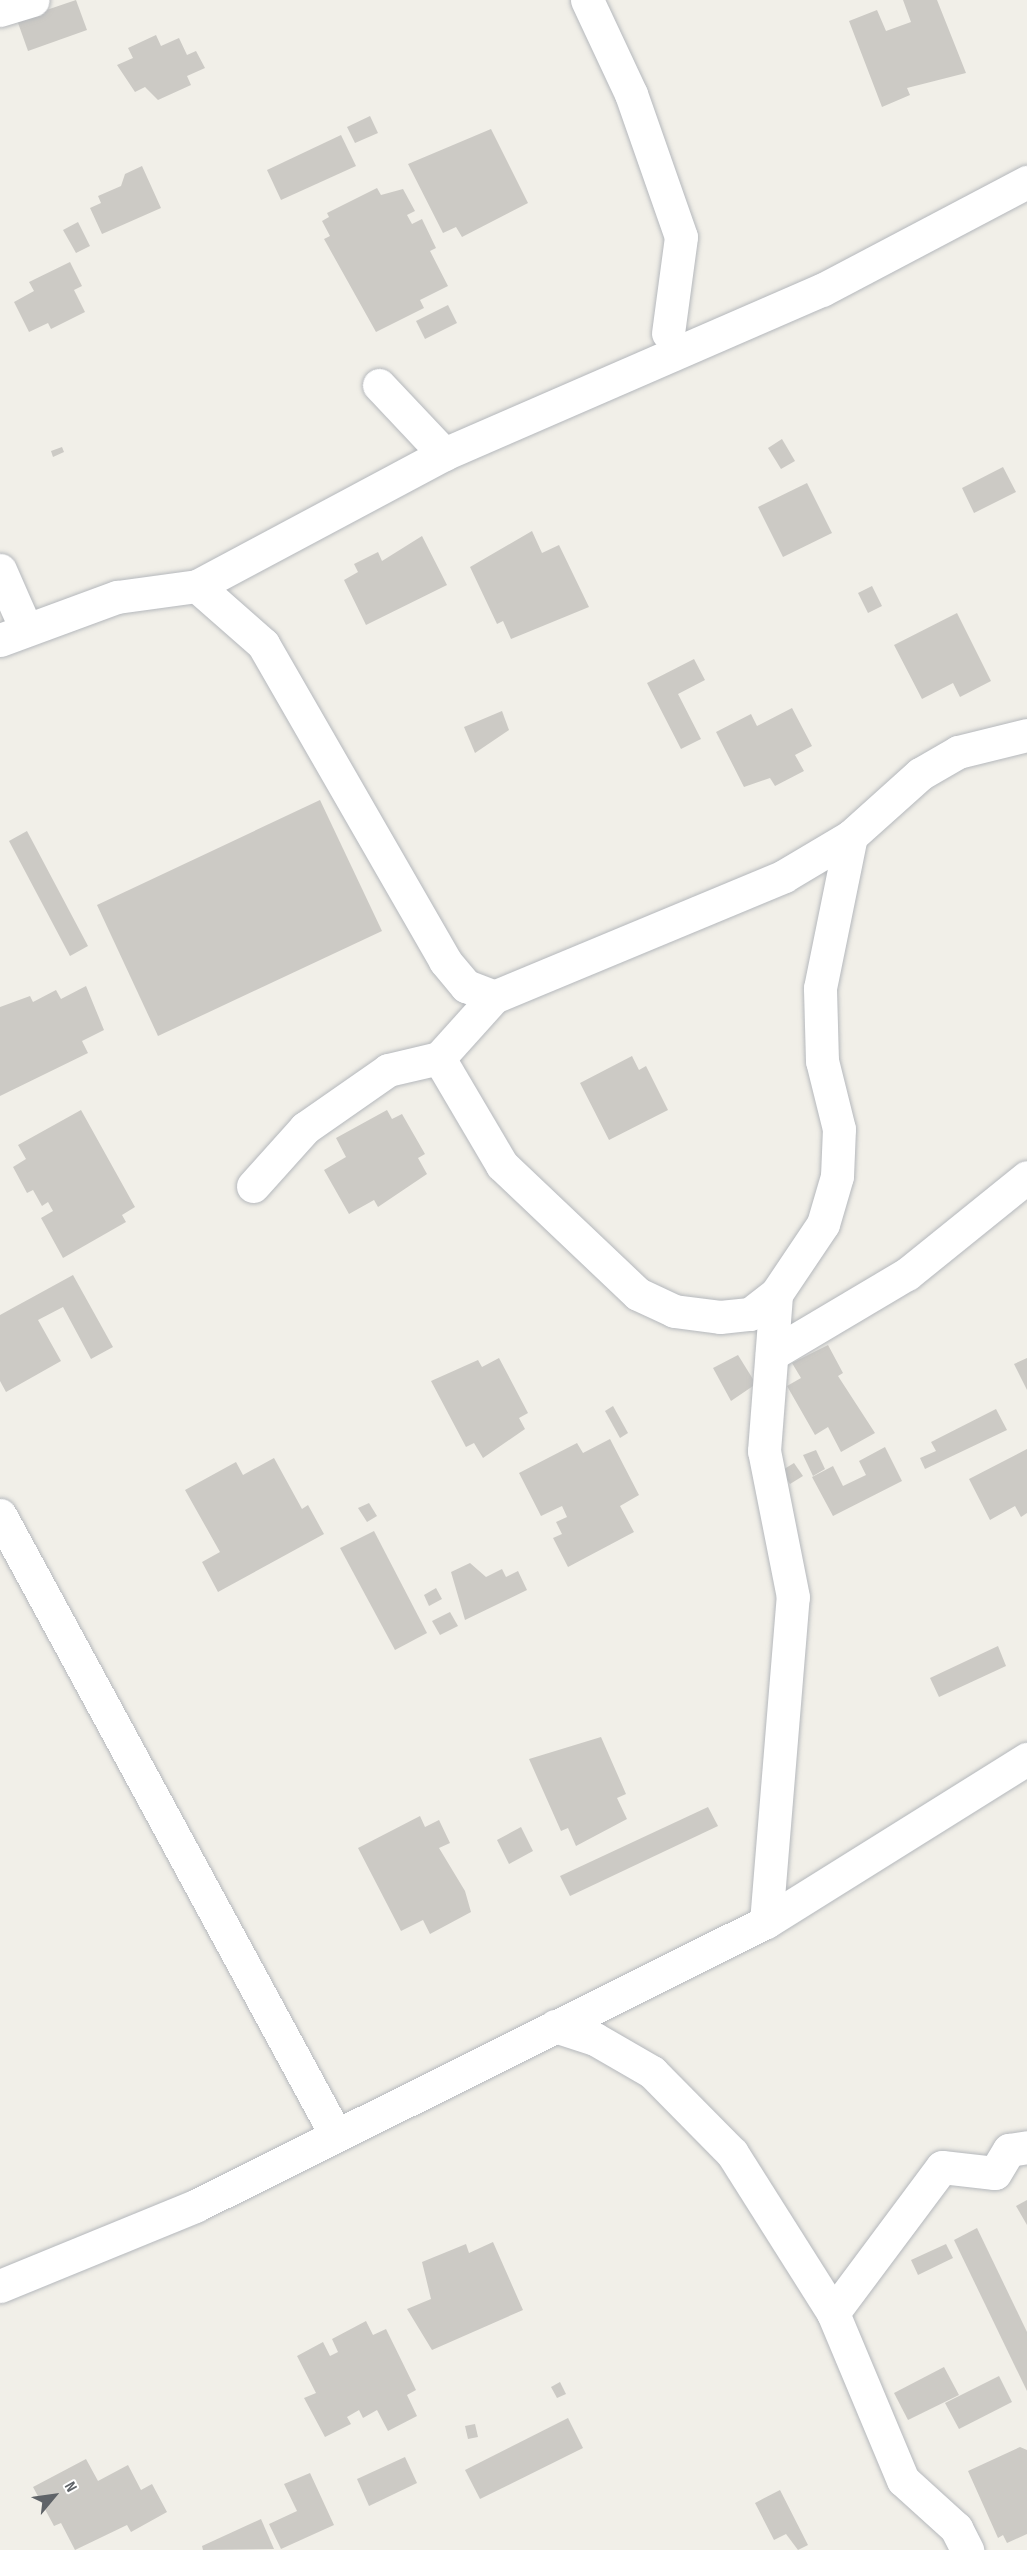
<!DOCTYPE html>
<style>
body{margin:0}
#map{position:relative;width:1027px;height:2550px;overflow:hidden;background:#f1efe8;font-family:"Sofia Sans Condensed",sans-serif}
div>[style]{position:absolute}
.building>*{inset:0;background:#cccac5}
.roads{filter:drop-shadow(0 0 2px #b5b8bc) drop-shadow(0 0 2px #b5b8bc)}
.minor>*{height:33px;margin:-16.5px;padding:0 16.5px;transform-origin:16.5px;border-radius:16.5px;background:#fff}
span{translate:-50% -50%;white-space:nowrap;text-align:center;line-height:1.15;-webkit-text-stroke:6px #fff;paint-order:stroke}
.north{position:absolute;left:24px;top:2466px;width:60px;height:60px;-webkit-text-stroke:4px #fff;paint-order:stroke;rotate:61deg;font-size:16px;font-weight:700;line-height:24px;text-align:center;color:#5f6368}
.north::after{content:'';display:block;margin:auto;width:21px;height:27px;background:#5f6368;clip-path:polygon(50% 0,100% 100%,50% 72%,0 100%)}
</style>
<div id="map">
<div class="building">
<div style="clip-path:polygon(76px 0,87px 30px,28px 51px,17px 20px)"></div>
<div style="clip-path:polygon(903px 0,937px 0,966px 73px,907px 88px,910px 95px,882px 107px,849px 21px,877px 10px,886px 31px,911px 22px)"></div>
<div style="clip-path:polygon(156px 35px,161px 46px,179px 38px,187px 55px,196px 51px,205px 68px,187px 76px,191px 85px,158px 100px,145px 87px,135px 92px,117px 65px,133px 58px,128px 48px)"></div>
<div style="clip-path:polygon(370px 116px,378px 133px,355px 143px,347px 127px)"></div>
<div style="clip-path:polygon(491px 129px,528px 203px,462px 237px,456px 227px,443px 233px,408px 164px)"></div>
<div style="clip-path:polygon(341px 135px,356px 166px,281px 200px,267px 170px)"></div>
<div style="clip-path:polygon(142px 166px,161px 208px,102px 234px,90px 208px,101px 203px,98px 196px,121px 186px,125px 174px)"></div>
<div style="clip-path:polygon(377px 188px,381px 195px,403px 189px,415px 211px,407px 215px,412px 224px,422px 219px,436px 248px,430px 251px,448px 286px,420px 300px,424px 308px,376px 332px,324px 239px,330px 236px,322px 221px,329px 217px,327px 213px)"></div>
<div style="clip-path:polygon(78px 222px,90px 246px,76px 253px,63px 230px)"></div>
<div style="clip-path:polygon(70px 262px,82px 286px,74px 290px,85px 312px,51px 329px,48px 323px,29px 332px,14px 302px,34px 291px,29px 282px)"></div>
<div style="clip-path:polygon(448px 305px,457px 323px,425px 339px,416px 321px)"></div>
<div style="clip-path:polygon(782px 439px,795px 461px,781px 469px,768px 448px)"></div>
<div style="clip-path:polygon(62px 447px,64px 452px,53px 457px,51px 451px)"></div>
<div style="clip-path:polygon(1003px 467px,1016px 492px,974px 513px,962px 488px)"></div>
<div style="clip-path:polygon(807px 483px,832px 533px,783px 557px,758px 507px)"></div>
<div style="clip-path:polygon(532px 531px,542px 553px,559px 545px,589px 607px,511px 639px,503px 621px,497px 624px,470px 567px)"></div>
<div style="clip-path:polygon(422px 536px,447px 585px,366px 625px,344px 580px,358px 572px,354px 564px,378px 552px,382px 561px)"></div>
<div style="clip-path:polygon(872px 586px,882px 606px,868px 613px,858px 593px)"></div>
<div style="clip-path:polygon(957px 613px,991px 681px,960px 697px,953px 683px,922px 699px,894px 645px)"></div>
<div style="clip-path:polygon(694px 659px,705px 680px,678px 694px,701px 739px,681px 749px,647px 683px)"></div>
<div style="clip-path:polygon(792px 708px,812px 746px,795px 755px,804px 771px,775px 786px,770px 778px,744px 787px,716px 732px,751px 714px,757px 726px)"></div>
<div style="clip-path:polygon(502px 711px,509px 730px,475px 753px,464px 727px)"></div>
<div style="clip-path:polygon(320px 800px,382px 931px,158px 1036px,97px 905px)"></div>
<div style="clip-path:polygon(27px 831px,88px 946px,70px 956px,9px 841px)"></div>
<div style="clip-path:polygon(86px 986px,104px 1030px,82px 1041px,88px 1053px,0 1096px,0 1007px,30px 996px,33px 1002px,56px 990px,61px 999px)"></div>
<div style="clip-path:polygon(632px 1056px,639px 1070px,646px 1066px,668px 1110px,609px 1140px,580px 1083px)"></div>
<div style="clip-path:polygon(81px 1110px,135px 1207px,122px 1215px,126px 1222px,63px 1258px,41px 1218px,53px 1211px,48px 1202px,42px 1206px,33px 1190px,27px 1193px,13px 1167px,26px 1159px,18px 1145px)"></div>
<div style="clip-path:polygon(387px 1110px,392px 1119px,402px 1114px,425px 1154px,418px 1158px,427px 1174px,378px 1207px,374px 1200px,349px 1214px,324px 1170px,346px 1157px,336px 1138px)"></div>
<div style="clip-path:polygon(73px 1275px,113px 1347px,91px 1359px,63px 1307px,38px 1320px,61px 1361px,6px 1392px,0 1381px,0 1315px)"></div>
<div style="clip-path:polygon(828px 1345px,843px 1373px,838px 1376px,875px 1433px,841px 1452px,828px 1427px,815px 1435px,787px 1386px,801px 1378px,792px 1363px)"></div>
<div style="clip-path:polygon(738px 1355px,756px 1384px,731px 1401px,713px 1368px)"></div>
<div style="clip-path:polygon(499px 1358px,528px 1413px,519px 1418px,525px 1429px,483px 1458px,474px 1443px,466px 1447px,431px 1381px,478px 1360px,482px 1367px)"></div>
<div style="clip-path:polygon(1027px 1358px,1027px 1390px,1014px 1364px)"></div>
<div style="clip-path:polygon(613px 1406px,628px 1433px,620px 1438px,605px 1411px)"></div>
<div style="clip-path:polygon(996px 1409px,1007px 1430px,925px 1469px,920px 1458px,936px 1451px,931px 1442px)"></div>
<div style="clip-path:polygon(610px 1439px,639px 1495px,620px 1506px,634px 1532px,568px 1567px,553px 1538px,562px 1534px,556px 1522px,567px 1517px,562px 1506px,541px 1516px,519px 1473px,577px 1443px,583px 1453px)"></div>
<div style="clip-path:polygon(885px 1447px,902px 1481px,833px 1516px,812px 1477px,833px 1466px,843px 1486px,866px 1475px,859px 1461px)"></div>
<div style="clip-path:polygon(1027px 1449px,1027px 1513px,1021px 1517px,1015px 1506px,990px 1520px,969px 1479px)"></div>
<div style="clip-path:polygon(816px 1450px,825px 1469px,813px 1476px,803px 1455px)"></div>
<div style="clip-path:polygon(274px 1458px,302px 1509px,308px 1505px,324px 1534px,218px 1592px,202px 1562px,220px 1552px,185px 1490px,236px 1462px,243px 1475px)"></div>
<div style="clip-path:polygon(794px 1463px,803px 1476px,790px 1484px,781px 1471px)"></div>
<div style="clip-path:polygon(369px 1503px,377px 1516px,367px 1522px,358px 1508px)"></div>
<div style="clip-path:polygon(374px 1531px,427px 1633px,395px 1650px,340px 1548px)"></div>
<div style="clip-path:polygon(470px 1563px,486px 1577px,502px 1569px,506px 1577px,518px 1571px,527px 1590px,465px 1620px,451px 1572px)"></div>
<div style="clip-path:polygon(436px 1588px,442px 1599px,429px 1606px,424px 1595px)"></div>
<div style="clip-path:polygon(450px 1612px,458px 1626px,440px 1635px,432px 1621px)"></div>
<div style="clip-path:polygon(998px 1646px,1006px 1666px,939px 1697px,930px 1678px)"></div>
<div style="clip-path:polygon(601px 1737px,626px 1794px,617px 1798px,627px 1819px,576px 1846px,568px 1828px,561px 1831px,529px 1759px)"></div>
<div style="clip-path:polygon(708px 1807px,718px 1826px,570px 1896px,560px 1876px)"></div>
<div style="clip-path:polygon(420px 1816px,425px 1827px,439px 1820px,450px 1843px,439px 1848px,465px 1891px,471px 1912px,430px 1934px,423px 1920px,401px 1931px,358px 1848px)"></div>
<div style="clip-path:polygon(521px 1827px,533px 1851px,509px 1864px,497px 1840px)"></div>
<div style="clip-path:polygon(1027px 2200px,1027px 2225px,1016px 2206px)"></div>
<div style="clip-path:polygon(977px 2228px,1027px 2332px,1027px 2391px,954px 2240px)"></div>
<div style="clip-path:polygon(493px 2242px,523px 2310px,432px 2350px,407px 2309px,431px 2299px,422px 2262px,466px 2244px,469px 2253px)"></div>
<div style="clip-path:polygon(946px 2244px,953px 2258px,918px 2275px,911px 2260px)"></div>
<div style="clip-path:polygon(366px 2321px,373px 2335px,386px 2329px,416px 2390px,407px 2395px,417px 2416px,388px 2431px,377px 2410px,363px 2418px,359px 2410px,347px 2417px,351px 2424px,325px 2437px,304px 2398px,316px 2393px,297px 2356px,323px 2342px,330px 2356px,338px 2352px,332px 2339px)"></div>
<div style="clip-path:polygon(944px 2367px,959px 2395px,908px 2420px,894px 2393px)"></div>
<div style="clip-path:polygon(999px 2376px,1012px 2402px,959px 2429px,945px 2403px)"></div>
<div style="clip-path:polygon(560px 2382px,566px 2394px,557px 2398px,551px 2387px)"></div>
<div style="clip-path:polygon(568px 2418px,583px 2448px,480px 2499px,465px 2470px)"></div>
<div style="clip-path:polygon(475px 2424px,478px 2437px,468px 2439px,465px 2426px)"></div>
<div style="clip-path:polygon(1020px 2447px,1027px 2450px,1027px 2534px,1007px 2543px,1003px 2535px,998px 2538px,968px 2471px)"></div>
<div style="clip-path:polygon(405px 2457px,417px 2483px,369px 2506px,357px 2479px)"></div>
<div style="clip-path:polygon(86px 2459px,98px 2481px,128px 2465px,141px 2490px,152px 2484px,167px 2512px,131px 2532px,127px 2525px,75px 2550px,61px 2523px,54px 2526px,33px 2487px)"></div>
<div style="clip-path:polygon(310px 2473px,334px 2525px,281px 2549px,269px 2524px,297px 2511px,284px 2484px)"></div>
<div style="clip-path:polygon(780px 2490px,808px 2545px,798px 2550px,786px 2534px,774px 2540px,755px 2503px)"></div>
<div style="clip-path:polygon(261px 2519px,274px 2549px,203px 2550px,202px 2546px)"></div>
</div>
<div class="roads">
<div class="minor">
<div style="left:587px;top:0;width:104px;rotate:64.9deg"></div>
<div style="left:631px;top:94px;width:151px;rotate:70.7deg"></div>
<div style="left:681px;top:237px;width:97px;rotate:97.7deg"></div>
<div style="left:0;top:10px;width:34px;rotate:-17deg"></div>
<div style="left:379px;top:385px;width:95px;rotate:46.7deg"></div>
<div style="left:0;top:570px;width:62px;rotate:66.3deg"></div>
<div style="left:197px;top:586px;width:88px;rotate:41.3deg"></div>
<div style="left:263px;top:644px;width:366px;rotate:60.1deg"></div>
<div style="left:445px;top:961px;width:33px;rotate:50deg"></div>
<div style="left:466px;top:986px;width:30px;rotate:21deg"></div>
<div style="left:494px;top:997px;width:314px;rotate:-22.6deg"></div>
<div style="left:784px;top:876px;width:78px;rotate:-30.8deg"></div>
<div style="left:851px;top:836px;width:93px;rotate:-41.9deg"></div>
<div style="left:920px;top:774px;width:44px;rotate:-30.1deg"></div>
<div style="left:958px;top:752px;width:71px;rotate:-13.8deg"></div>
<div style="left:0;top:640px;width:125px;rotate:-20.2deg"></div>
<div style="left:117px;top:597px;width:81px;rotate:-7.8deg"></div>
<div style="left:197px;top:586px;width:280px;rotate:-28.1deg"></div>
<div style="left:444px;top:454px;width:412px;rotate:-23.5deg"></div>
<div style="left:822px;top:290px;width:232px;rotate:-27.8deg"></div>
<div style="left:439px;top:1058px;width:124px;rotate:59.5deg"></div>
<div style="left:502px;top:1165px;width:187px;rotate:43.5deg"></div>
<div style="left:638px;top:1294px;width:40px;rotate:25deg"></div>
<div style="left:674px;top:1311px;width:46px;rotate:7.4deg"></div>
<div style="left:720px;top:1317px;width:30px;rotate:-6deg"></div>
<div style="left:750px;top:1314px;width:33px;rotate:-38deg"></div>
<div style="left:253px;top:1186px;width:78px;rotate:-48.1deg"></div>
<div style="left:305px;top:1128px;width:101px;rotate:-34.9deg"></div>
<div style="left:388px;top:1070px;width:52px;rotate:-13.2deg"></div>
<div style="left:439px;top:1058px;width:82px;rotate:-48deg"></div>
<div style="left:772px;top:1354px;width:157px;rotate:-30.7deg"></div>
<div style="left:907px;top:1274px;width:154px;rotate:-38.9deg"></div>
<div style="left:0;top:1515px;width:705px;rotate:61.55deg"></div>
<div style="left:766px;top:1922px;width:326px;rotate:-85.3deg"></div>
<div style="left:793px;top:1597px;width:149px;rotate:-101.2deg"></div>
<div style="left:764px;top:1451px;width:157px;rotate:-85.6deg"></div>
<div style="left:776px;top:1294px;width:84px;rotate:-56.1deg"></div>
<div style="left:823px;top:1224px;width:50px;rotate:-73.7deg"></div>
<div style="left:837px;top:1176px;width:47px;rotate:-87.6deg"></div>
<div style="left:839px;top:1129px;width:70px;rotate:-104deg"></div>
<div style="left:822px;top:1061px;width:73px;rotate:-91.6deg"></div>
<div style="left:820px;top:988px;width:155px;rotate:-78.5deg"></div>
<div style="left:555px;top:2026px;width:42px;rotate:18deg"></div>
<div style="left:595px;top:2039px;width:66px;rotate:30.1deg"></div>
<div style="left:652px;top:2072px;width:114px;rotate:45.4deg"></div>
<div style="left:732px;top:2153px;width:189px;rotate:57.7deg"></div>
<div style="left:833px;top:2313px;width:181px;rotate:67.3deg"></div>
<div style="left:903px;top:2480px;width:72px;rotate:42.2deg"></div>
<div style="left:956px;top:2528px;width:25px;rotate:63deg"></div>
<div style="left:0;top:2286px;width:211px;rotate:-22.3deg"></div>
<div style="left:195px;top:2206px;width:638px;rotate:-26.44deg"></div>
<div style="left:766px;top:1922px;width:308px;rotate:-32deg"></div>
<div style="left:833px;top:2313px;width:182px;rotate:-53.3deg"></div>
<div style="left:942px;top:2167px;width:53px;rotate:6.5deg"></div>
<div style="left:995px;top:2173px;width:27px;rotate:-59deg"></div>
<div style="left:1009px;top:2150px;width:18px;rotate:-9deg"></div>
</div>
</div>
<div class="north">N</div>
</div>
